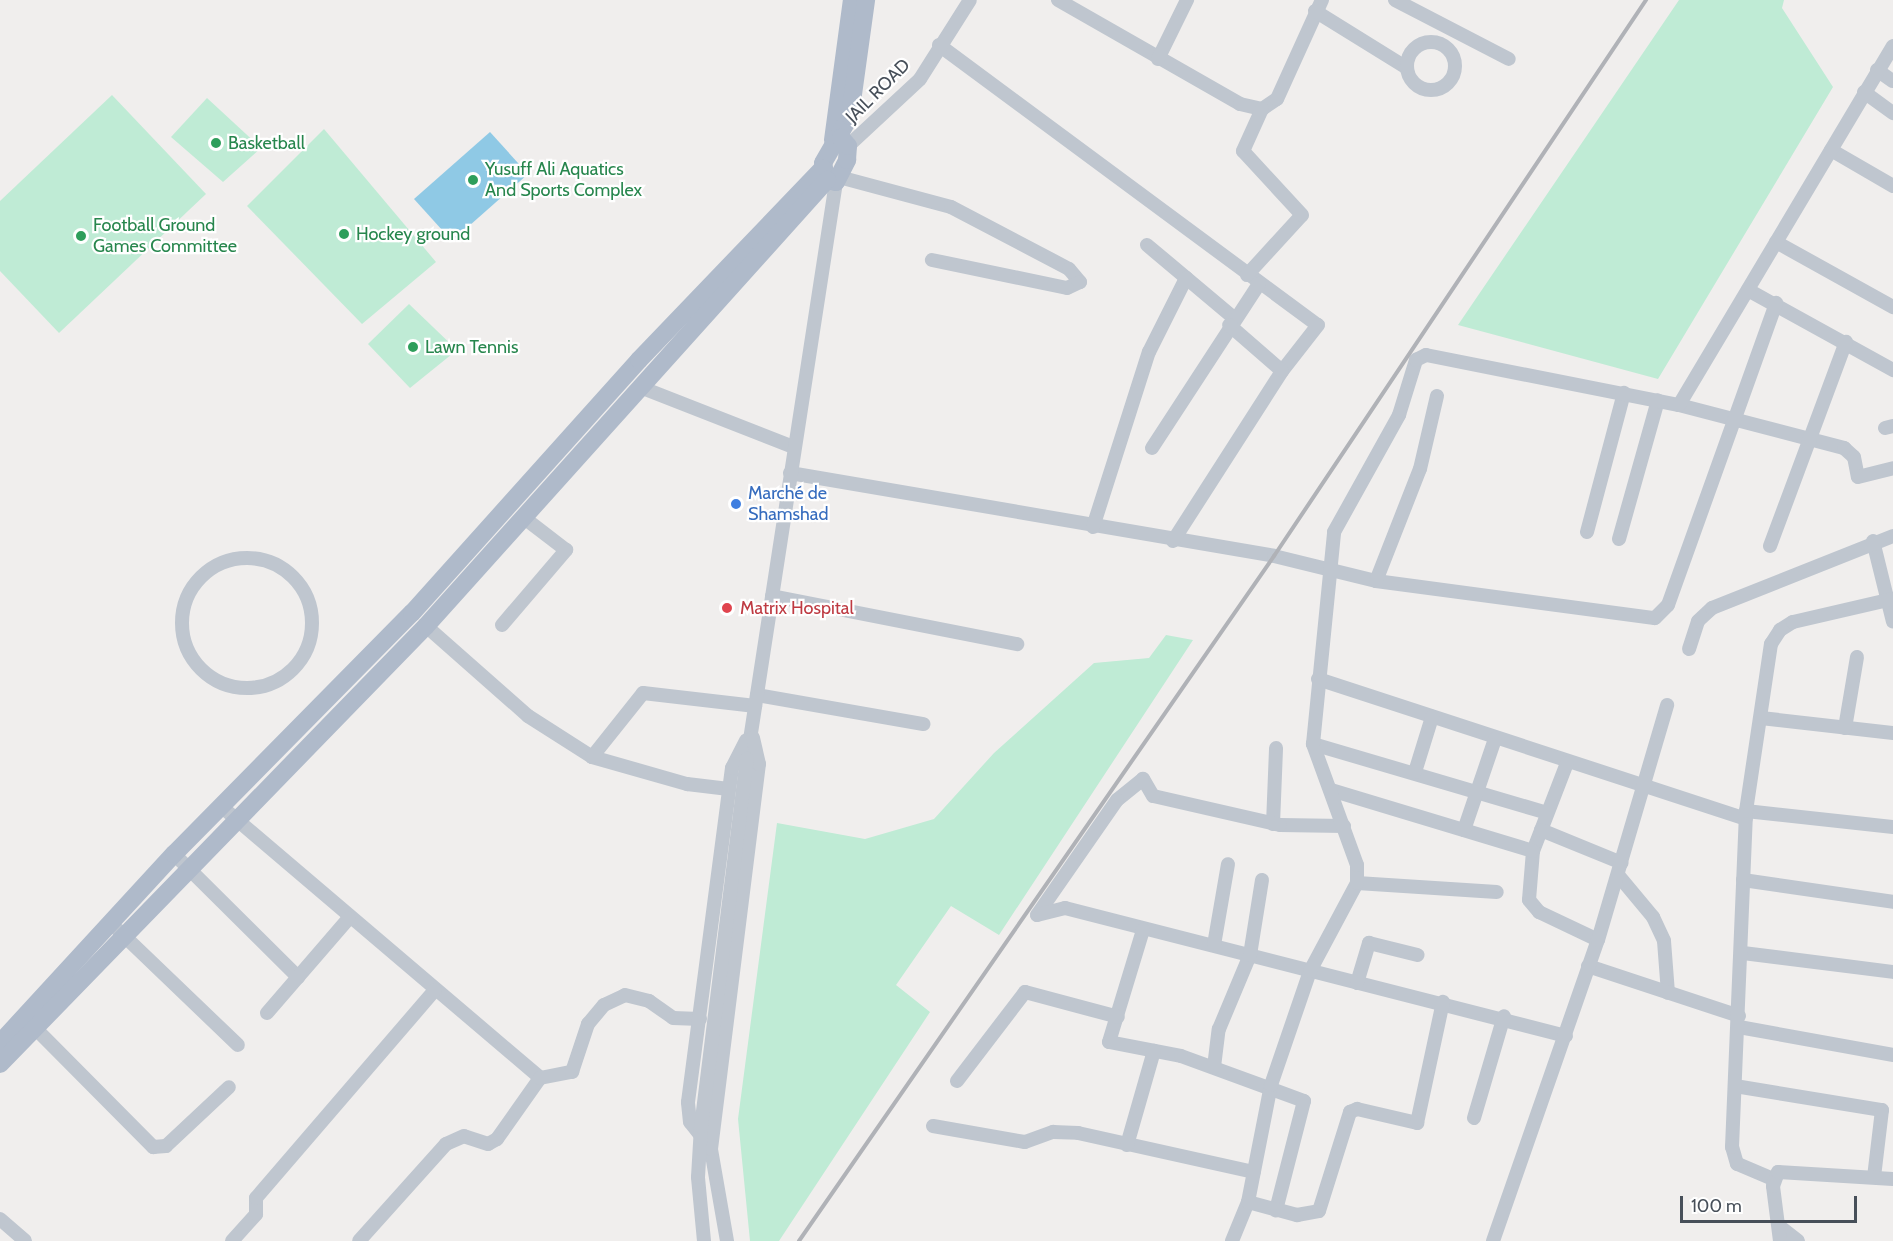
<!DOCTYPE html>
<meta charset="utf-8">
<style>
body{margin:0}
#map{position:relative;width:1893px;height:1241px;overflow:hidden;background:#f0eeed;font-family:Cabin,sans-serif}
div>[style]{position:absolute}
.green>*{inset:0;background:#bfebd5}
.water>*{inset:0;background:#8fc9e5}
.minor>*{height:14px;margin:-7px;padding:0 7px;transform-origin:7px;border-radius:7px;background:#bfc6cf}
.minor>.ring{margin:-7px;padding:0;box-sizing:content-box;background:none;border:14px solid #bfc6cf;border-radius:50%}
.major>*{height:18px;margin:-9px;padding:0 9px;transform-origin:9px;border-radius:9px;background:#afbaca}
.rail>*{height:4px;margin:-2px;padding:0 2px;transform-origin:2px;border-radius:2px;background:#b0b2b7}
.minor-bridge>*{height:14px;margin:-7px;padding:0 7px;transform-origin:7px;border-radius:7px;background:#bfc6cf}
.dots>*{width:16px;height:16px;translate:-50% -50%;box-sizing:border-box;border:3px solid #fff;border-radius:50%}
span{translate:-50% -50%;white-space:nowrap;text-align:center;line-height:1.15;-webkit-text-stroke:4.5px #fff;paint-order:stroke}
.street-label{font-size:18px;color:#474f59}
.leisure-label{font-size:18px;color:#27864d}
.left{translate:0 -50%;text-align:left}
.shop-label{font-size:18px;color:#366cbe}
.health-label{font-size:18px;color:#be3a42}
.scale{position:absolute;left:1680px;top:1196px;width:177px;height:27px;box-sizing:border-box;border:3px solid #474f59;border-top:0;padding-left:8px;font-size:18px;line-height:21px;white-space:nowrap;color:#474f59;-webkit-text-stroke:4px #fff;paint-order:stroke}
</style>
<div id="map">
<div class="green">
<div style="clip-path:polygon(1679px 0,1784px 0,1782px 8px,1833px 87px,1658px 379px,1458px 325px)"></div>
<div style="clip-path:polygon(112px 95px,206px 194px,59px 333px,0 271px,0 201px)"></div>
<div style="clip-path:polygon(207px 98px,261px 148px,223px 182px,171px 137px)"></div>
<div style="clip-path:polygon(324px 129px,436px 262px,362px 324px,247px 206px)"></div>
<div style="clip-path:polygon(409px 304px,457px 350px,410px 388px,368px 344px)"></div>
<div style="clip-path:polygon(1166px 635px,1193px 640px,999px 935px,951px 906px,896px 985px,930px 1012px,779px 1241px,750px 1241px,738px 1119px,777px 823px,865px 839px,934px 819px,994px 753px,1094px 663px,1149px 658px)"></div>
</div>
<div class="water">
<div style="clip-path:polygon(490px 132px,528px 174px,452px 241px,414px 199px)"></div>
</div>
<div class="minor">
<div style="left:1058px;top:0;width:210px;rotate:29.7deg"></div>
<div style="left:1240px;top:104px;width:23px;rotate:13deg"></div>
<div style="left:1262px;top:109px;width:18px;rotate:-34deg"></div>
<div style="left:1277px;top:99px;width:109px;rotate:-65.6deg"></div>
<div style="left:1395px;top:0;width:128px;rotate:27.4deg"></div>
<div style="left:1315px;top:11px;width:108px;rotate:31.8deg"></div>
<div class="ring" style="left:1407px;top:42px;width:34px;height:34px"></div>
<div style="left:939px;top:45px;width:471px;rotate:36.5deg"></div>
<div style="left:1318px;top:325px;width:58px;rotate:128deg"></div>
<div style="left:1158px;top:59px;width:66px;rotate:-63.8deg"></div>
<div style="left:1877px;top:70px;width:19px;rotate:35deg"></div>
<div style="left:1864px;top:92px;width:36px;rotate:36deg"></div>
<div style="left:848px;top:146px;width:98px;rotate:-42.9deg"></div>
<div style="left:920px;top:79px;width:93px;rotate:-57.7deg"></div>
<div style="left:1831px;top:150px;width:72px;rotate:30.1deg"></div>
<div style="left:839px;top:177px;width:116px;rotate:15deg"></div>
<div style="left:951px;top:207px;width:133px;rotate:27.7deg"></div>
<div style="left:1069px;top:269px;width:17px;rotate:50deg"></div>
<div style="left:1080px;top:282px;width:14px;rotate:155deg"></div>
<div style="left:1067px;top:288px;width:138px;rotate:-168.3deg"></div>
<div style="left:1776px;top:242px;width:134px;rotate:29.1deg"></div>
<div style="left:1147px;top:245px;width:114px;rotate:40deg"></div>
<div style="left:1247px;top:275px;width:81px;rotate:-47.5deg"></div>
<div style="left:1302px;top:215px;width:87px;rotate:-132.7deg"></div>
<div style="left:1243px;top:151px;width:46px;rotate:-65.7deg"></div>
<div style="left:1748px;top:290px;width:166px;rotate:28.9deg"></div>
<div style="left:640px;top:387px;width:164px;rotate:21.4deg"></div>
<div style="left:1679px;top:405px;width:171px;rotate:14.6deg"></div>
<div style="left:1844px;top:448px;width:13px;rotate:42deg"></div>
<div style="left:1854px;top:457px;width:20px;rotate:79deg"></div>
<div style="left:1858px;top:477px;width:36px;rotate:-14deg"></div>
<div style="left:1885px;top:428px;width:8px;rotate:-14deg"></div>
<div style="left:1152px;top:448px;width:196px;rotate:-56.9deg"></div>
<div style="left:790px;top:473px;width:491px;rotate:9.7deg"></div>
<div style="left:1274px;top:556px;width:105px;rotate:13.8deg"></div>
<div style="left:1376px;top:581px;width:281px;rotate:7.6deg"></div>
<div style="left:1655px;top:618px;width:18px;rotate:-45deg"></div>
<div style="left:1668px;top:605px;width:321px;rotate:-70.3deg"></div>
<div style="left:1093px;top:527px;width:184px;rotate:-72.3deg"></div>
<div style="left:1149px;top:352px;width:83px;rotate:-63.4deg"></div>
<div style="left:1587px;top:532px;width:144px;rotate:-75.1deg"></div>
<div style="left:1619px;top:539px;width:144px;rotate:-74.3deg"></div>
<div style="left:1173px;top:541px;width:202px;rotate:-57.3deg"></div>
<div style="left:1282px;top:371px;width:70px;rotate:-139deg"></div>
<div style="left:1873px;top:541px;width:83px;rotate:76.1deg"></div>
<div style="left:1770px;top:546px;width:218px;rotate:-69.6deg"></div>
<div class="ring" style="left:182px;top:558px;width:116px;height:116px"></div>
<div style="left:1376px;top:581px;width:120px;rotate:-68.6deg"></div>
<div style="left:1420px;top:469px;width:75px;rotate:-76.9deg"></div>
<div style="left:772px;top:596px;width:250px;rotate:11.1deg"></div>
<div style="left:502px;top:625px;width:99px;rotate:-49.5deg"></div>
<div style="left:566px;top:550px;width:54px;rotate:-142.5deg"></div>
<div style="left:426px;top:626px;width:136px;rotate:41.4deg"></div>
<div style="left:528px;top:716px;width:76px;rotate:32.6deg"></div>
<div style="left:592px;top:757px;width:99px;rotate:15.9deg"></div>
<div style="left:687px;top:784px;width:42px;rotate:6.8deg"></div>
<div style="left:1689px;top:649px;width:29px;rotate:-72deg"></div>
<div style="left:1698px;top:621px;width:19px;rotate:-43deg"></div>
<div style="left:1712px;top:608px;width:195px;rotate:-21.7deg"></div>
<div style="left:1318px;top:679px;width:450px;rotate:18.1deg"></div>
<div style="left:757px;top:695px;width:169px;rotate:9.9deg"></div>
<div style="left:1761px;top:718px;width:133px;rotate:6.5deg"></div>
<div style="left:1845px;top:728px;width:72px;rotate:-80.4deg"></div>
<div style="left:1313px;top:744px;width:244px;rotate:16.4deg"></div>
<div style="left:592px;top:757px;width:82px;rotate:-51.4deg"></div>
<div style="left:643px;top:693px;width:113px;rotate:6.6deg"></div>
<div style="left:747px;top:759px;width:584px;rotate:-81.23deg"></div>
<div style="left:1567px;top:763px;width:94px;rotate:111.1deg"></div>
<div style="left:1533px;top:851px;width:49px;rotate:94.7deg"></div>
<div style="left:1529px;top:900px;width:16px;rotate:50deg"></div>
<div style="left:1539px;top:912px;width:65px;rotate:25.4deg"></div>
<div style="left:1415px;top:772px;width:58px;rotate:-72.8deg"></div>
<div style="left:1331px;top:790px;width:211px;rotate:16.8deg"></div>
<div style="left:222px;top:807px;width:418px;rotate:40.4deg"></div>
<div style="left:540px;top:1078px;width:75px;rotate:125.2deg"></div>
<div style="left:497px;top:1139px;width:10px;rotate:151deg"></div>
<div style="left:488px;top:1144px;width:25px;rotate:-162deg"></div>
<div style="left:464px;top:1136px;width:20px;rotate:156deg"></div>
<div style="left:446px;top:1144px;width:130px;rotate:131.9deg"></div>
<div style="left:1746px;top:811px;width:148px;rotate:6.2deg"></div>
<div style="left:1273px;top:824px;width:76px;rotate:-87.7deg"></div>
<div style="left:1344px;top:826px;width:64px;rotate:-179.1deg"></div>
<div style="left:1280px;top:825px;width:130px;rotate:-167.1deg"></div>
<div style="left:1153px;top:796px;width:20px;rotate:-120deg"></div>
<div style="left:1143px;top:779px;width:33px;rotate:141deg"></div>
<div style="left:1117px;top:800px;width:140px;rotate:124.8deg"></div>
<div style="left:1037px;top:915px;width:29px;rotate:-14deg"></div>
<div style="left:1065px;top:908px;width:517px;rotate:14.33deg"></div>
<div style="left:1464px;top:830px;width:96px;rotate:-71.2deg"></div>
<div style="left:1541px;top:830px;width:87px;rotate:22.2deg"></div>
<div style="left:174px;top:854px;width:175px;rotate:44.8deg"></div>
<div style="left:1618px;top:875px;width:55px;rotate:50.2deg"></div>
<div style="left:1653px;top:917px;width:26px;rotate:65deg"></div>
<div style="left:1664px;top:941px;width:52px;rotate:85.6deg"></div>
<div style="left:1743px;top:880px;width:152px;rotate:8.3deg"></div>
<div style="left:1357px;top:883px;width:140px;rotate:3.7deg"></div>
<div style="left:118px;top:930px;width:166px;rotate:43.8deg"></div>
<div style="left:1143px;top:930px;width:117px;rotate:106.9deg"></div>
<div style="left:1109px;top:1042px;width:73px;rotate:11deg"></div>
<div style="left:1181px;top:1056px;width:131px;rotate:20.1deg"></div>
<div style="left:1304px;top:1101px;width:113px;rotate:104.4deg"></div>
<div style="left:1214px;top:945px;width:82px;rotate:-80.2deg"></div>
<div style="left:1743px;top:953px;width:151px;rotate:7.2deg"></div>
<div style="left:1588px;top:966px;width:159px;rotate:18.3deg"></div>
<div style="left:1357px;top:983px;width:42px;rotate:-73.3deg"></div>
<div style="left:1369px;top:943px;width:50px;rotate:13.8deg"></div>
<div style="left:267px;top:1013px;width:125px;rotate:-49.2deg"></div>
<div style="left:1739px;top:1027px;width:157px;rotate:10.3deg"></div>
<div style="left:35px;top:1028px;width:168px;rotate:45.2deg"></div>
<div style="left:153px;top:1147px;width:13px;rotate:-4deg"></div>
<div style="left:166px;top:1146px;width:86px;rotate:-43.1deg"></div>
<div style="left:1214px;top:1067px;width:38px;rotate:-83deg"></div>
<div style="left:1219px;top:1029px;width:80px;rotate:-67.3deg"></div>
<div style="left:1250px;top:955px;width:76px;rotate:-80.9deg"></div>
<div style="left:540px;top:1078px;width:33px;rotate:-11deg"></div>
<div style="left:572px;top:1072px;width:51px;rotate:-71.6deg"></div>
<div style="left:588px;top:1024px;width:25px;rotate:-50deg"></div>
<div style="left:604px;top:1005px;width:23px;rotate:-25deg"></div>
<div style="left:625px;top:995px;width:25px;rotate:14deg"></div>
<div style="left:649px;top:1001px;width:29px;rotate:35deg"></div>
<div style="left:673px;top:1018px;width:27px;rotate:2deg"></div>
<div style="left:957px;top:1081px;width:112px;rotate:-52.6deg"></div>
<div style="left:1025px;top:992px;width:96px;rotate:15deg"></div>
<div style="left:1735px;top:1086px;width:149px;rotate:9.3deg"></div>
<div style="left:1882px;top:1110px;width:67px;rotate:96.8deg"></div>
<div style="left:1474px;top:1118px;width:106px;rotate:-73.6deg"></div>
<div style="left:933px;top:1126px;width:93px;rotate:9.9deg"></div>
<div style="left:1025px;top:1142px;width:30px;rotate:-20deg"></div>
<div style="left:1053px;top:1132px;width:25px;rotate:2deg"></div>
<div style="left:1078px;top:1133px;width:180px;rotate:12.5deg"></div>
<div style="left:705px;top:1141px;width:24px;rotate:-128deg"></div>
<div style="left:690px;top:1122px;width:20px;rotate:-96deg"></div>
<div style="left:688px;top:1102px;width:337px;rotate:-82.5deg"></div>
<div style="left:732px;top:768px;width:31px;rotate:-63deg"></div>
<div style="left:1127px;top:1145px;width:98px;rotate:-74deg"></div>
<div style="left:1773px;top:1179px;width:39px;rotate:-157deg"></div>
<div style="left:1737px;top:1164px;width:18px;rotate:-106deg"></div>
<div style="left:1732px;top:1147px;width:336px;rotate:-87.6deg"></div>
<div style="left:1746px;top:811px;width:169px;rotate:-81.5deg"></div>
<div style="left:1771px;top:644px;width:17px;rotate:-57deg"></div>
<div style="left:1780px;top:630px;width:15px;rotate:-32deg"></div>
<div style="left:1793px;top:622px;width:103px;rotate:-13deg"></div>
<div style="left:1248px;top:1202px;width:119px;rotate:-78.9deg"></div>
<div style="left:1271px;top:1085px;width:120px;rotate:-71.1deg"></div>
<div style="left:1310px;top:971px;width:100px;rotate:-61.9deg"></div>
<div style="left:1357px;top:883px;width:18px;rotate:-90deg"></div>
<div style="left:1357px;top:865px;width:129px;rotate:-110deg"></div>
<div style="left:1313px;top:744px;width:213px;rotate:-84.3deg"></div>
<div style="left:1334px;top:532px;width:134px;rotate:-60.9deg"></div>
<div style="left:1399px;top:415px;width:58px;rotate:-72.8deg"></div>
<div style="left:1416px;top:360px;width:11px;rotate:-27deg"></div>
<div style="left:1426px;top:355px;width:258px;rotate:11.2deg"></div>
<div style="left:1679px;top:405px;width:418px;rotate:-59.2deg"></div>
<div style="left:0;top:1219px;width:33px;rotate:41deg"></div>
<div style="left:1779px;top:1226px;width:24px;rotate:38deg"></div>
<div style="left:232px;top:1241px;width:36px;rotate:-48deg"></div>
<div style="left:256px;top:1214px;width:16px;rotate:-90deg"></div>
<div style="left:256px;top:1198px;width:274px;rotate:-49.3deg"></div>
<div style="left:727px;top:1241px;width:93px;rotate:-99.9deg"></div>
<div style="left:711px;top:1149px;width:388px;rotate:-82.9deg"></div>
<div style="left:759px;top:764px;width:27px;rotate:-103deg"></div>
<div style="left:1232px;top:1241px;width:42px;rotate:-67.7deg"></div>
<div style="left:1248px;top:1202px;width:51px;rotate:14.9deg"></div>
<div style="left:1297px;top:1215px;width:22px;rotate:-10deg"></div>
<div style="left:1319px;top:1211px;width:104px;rotate:-72.6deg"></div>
<div style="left:1350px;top:1112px;width:8px;rotate:-23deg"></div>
<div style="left:1357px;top:1109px;width:62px;rotate:13.1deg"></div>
<div style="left:1417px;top:1123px;width:124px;rotate:-77.9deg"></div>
<div style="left:1493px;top:1241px;width:319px;rotate:-70.8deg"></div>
<div style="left:1598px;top:940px;width:245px;rotate:-73.6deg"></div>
<div style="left:1780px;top:1241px;width:55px;rotate:-97.3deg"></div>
<div style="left:1773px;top:1186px;width:15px;rotate:-70deg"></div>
<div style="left:1778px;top:1172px;width:115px;rotate:3.5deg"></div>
</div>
<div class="major">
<div style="left:833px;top:140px;width:141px;rotate:-82.3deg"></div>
<div style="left:826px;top:178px;width:15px;rotate:-101deg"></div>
<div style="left:823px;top:163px;width:54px;rotate:-60.1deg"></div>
<div style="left:850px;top:116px;width:117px;rotate:-82.1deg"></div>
<div style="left:827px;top:180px;width:9px;rotate:13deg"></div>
<div style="left:836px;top:182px;width:25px;rotate:-63deg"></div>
<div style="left:847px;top:160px;width:14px;rotate:-86deg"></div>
<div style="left:848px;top:146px;width:11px;rotate:-131deg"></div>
<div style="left:0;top:1043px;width:257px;rotate:-47.4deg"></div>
<div style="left:174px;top:854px;width:339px;rotate:-45.4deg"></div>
<div style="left:412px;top:613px;width:340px;rotate:-48.1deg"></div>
<div style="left:639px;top:360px;width:266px;rotate:-46.2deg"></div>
<div style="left:0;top:1064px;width:611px;rotate:-45.8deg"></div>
<div style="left:426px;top:626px;width:600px;rotate:-48.04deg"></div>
</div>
<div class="rail">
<div style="left:799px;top:1241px;width:834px;rotate:-55.26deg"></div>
<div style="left:1274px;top:556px;width:669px;rotate:-56.21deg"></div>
</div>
<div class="minor-bridge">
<div style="left:704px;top:1241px;width:64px;rotate:-95.4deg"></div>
<div style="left:698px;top:1177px;width:50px;rotate:-86.6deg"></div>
<div style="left:701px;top:1127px;width:371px;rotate:-82.9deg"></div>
</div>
<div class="dots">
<div style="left:216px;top:143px;background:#2e9e5b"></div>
<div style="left:473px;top:180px;background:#2e9e5b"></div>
<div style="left:344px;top:234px;background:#2e9e5b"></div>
<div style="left:81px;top:236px;background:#2e9e5b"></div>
<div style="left:413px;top:347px;background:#2e9e5b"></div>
<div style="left:736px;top:504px;background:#3f7fe0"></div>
<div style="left:727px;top:608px;background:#e0444e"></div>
</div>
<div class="street-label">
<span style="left:878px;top:91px;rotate:-45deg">JAIL ROAD</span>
</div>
<div class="leisure-label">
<span class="left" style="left:228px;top:143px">Basketball</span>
<span class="left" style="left:485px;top:180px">Yusuff Ali Aquatics<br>And Sports Complex</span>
<span class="left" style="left:93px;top:236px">Football Ground<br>Games Committee</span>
<span class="left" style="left:356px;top:234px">Hockey ground</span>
<span class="left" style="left:425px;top:347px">Lawn Tennis</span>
</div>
<div class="shop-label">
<span class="left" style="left:748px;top:504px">Marché de<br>Shamshad</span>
</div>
<div class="health-label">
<span class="left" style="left:740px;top:608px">Matrix Hospital</span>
</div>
<div class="scale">100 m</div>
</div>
